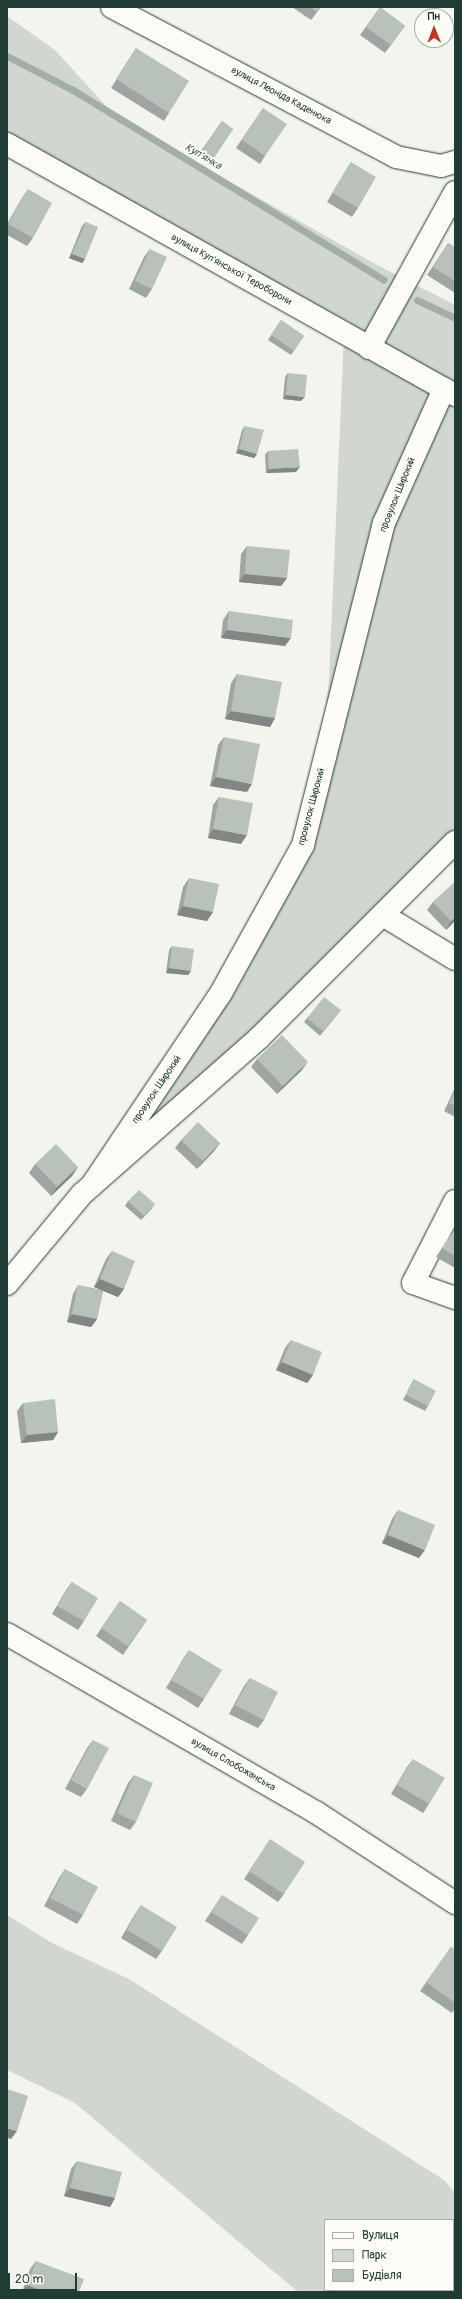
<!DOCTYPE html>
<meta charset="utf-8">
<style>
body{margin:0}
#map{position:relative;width:462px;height:2299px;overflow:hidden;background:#f4f4ef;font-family:Pangolin,sans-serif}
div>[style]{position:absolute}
.green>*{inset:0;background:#d1d6d1}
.stream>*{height:7px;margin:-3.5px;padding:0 3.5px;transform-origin:3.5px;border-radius:3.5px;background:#a3aea7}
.roads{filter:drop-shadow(0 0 1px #1f3d34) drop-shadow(0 0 1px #1f3d34)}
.minor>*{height:22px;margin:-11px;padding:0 11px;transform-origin:11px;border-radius:11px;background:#fdfcf7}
.wall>*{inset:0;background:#9fa6a1}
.shaded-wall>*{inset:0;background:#828783}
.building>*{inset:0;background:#b9c1bb}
span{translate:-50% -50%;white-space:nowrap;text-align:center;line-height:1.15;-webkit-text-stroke:4px #fdfcf7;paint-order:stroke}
.street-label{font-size:10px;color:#1f3d34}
.water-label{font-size:11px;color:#475f56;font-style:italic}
.frame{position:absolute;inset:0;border:8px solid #1f3d34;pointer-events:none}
.legend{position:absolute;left:324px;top:2219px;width:130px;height:72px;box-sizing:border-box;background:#fdfcf7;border:1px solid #a4b0a9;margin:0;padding:5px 7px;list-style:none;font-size:12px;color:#1f3d34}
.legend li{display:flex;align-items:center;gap:8px;height:20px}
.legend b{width:20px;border:1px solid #a4b0a9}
.north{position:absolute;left:414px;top:8px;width:40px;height:40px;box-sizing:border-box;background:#fdfcf7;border:1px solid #a4b0a9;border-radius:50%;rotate:359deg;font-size:11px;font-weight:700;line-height:16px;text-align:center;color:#1f3d34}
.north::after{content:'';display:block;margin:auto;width:14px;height:18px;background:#c8321e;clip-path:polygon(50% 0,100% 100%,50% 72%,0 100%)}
.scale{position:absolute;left:8px;top:2273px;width:69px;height:18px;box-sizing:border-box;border:2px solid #1f3d34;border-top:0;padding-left:5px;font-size:12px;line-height:14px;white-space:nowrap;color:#1f3d34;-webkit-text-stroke:3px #fdfcf7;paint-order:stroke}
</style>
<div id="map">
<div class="green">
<div style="clip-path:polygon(7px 16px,55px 50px,116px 117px,377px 265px,455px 305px,455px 842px,92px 1185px,297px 855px,319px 782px,329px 680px,344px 334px,7px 144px)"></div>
<div style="clip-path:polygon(evenodd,7px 1915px,52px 1943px,129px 1979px,444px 2180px,455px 2193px,455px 2292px,298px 2292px,75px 2103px,7px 2070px,7px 1915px,325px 2220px,453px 2220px,453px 2290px,325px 2290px,325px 2220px)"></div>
</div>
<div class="stream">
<div style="left:7px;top:56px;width:74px;rotate:27.3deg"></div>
<div style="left:73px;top:90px;width:364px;rotate:31.4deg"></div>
<div style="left:417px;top:300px;width:42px;rotate:25.3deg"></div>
</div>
<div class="roads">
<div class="minor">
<div style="left:112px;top:7px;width:321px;rotate:27.8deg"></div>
<div style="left:396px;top:157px;width:46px;rotate:11.3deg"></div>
<div style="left:441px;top:166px;width:15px;rotate:-16deg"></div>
<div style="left:7px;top:144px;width:514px;rotate:29.26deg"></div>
<div style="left:369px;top:348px;width:178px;rotate:-61.1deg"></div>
<div style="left:383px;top:915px;width:84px;rotate:31.4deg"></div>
<div style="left:92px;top:1185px;width:231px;rotate:-56.1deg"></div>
<div style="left:221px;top:993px;width:169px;rotate:-61deg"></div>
<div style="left:303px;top:845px;width:332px;rotate:-75.9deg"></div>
<div style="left:384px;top:523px;width:147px;rotate:-65.9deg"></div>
<div style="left:455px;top:1201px;width:92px;rotate:117.1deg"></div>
<div style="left:413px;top:1283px;width:45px;rotate:19.7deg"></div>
<div style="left:7px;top:1284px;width:117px;rotate:-50.2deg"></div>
<div style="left:82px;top:1194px;width:236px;rotate:-41.4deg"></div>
<div style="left:259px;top:1038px;width:277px;rotate:-45deg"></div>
<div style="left:7px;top:1634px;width:358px;rotate:30deg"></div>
<div style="left:317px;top:1813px;width:165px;rotate:33.1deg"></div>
</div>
</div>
<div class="wall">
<div style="clip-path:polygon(292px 7px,321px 7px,311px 20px)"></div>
<div style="clip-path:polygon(380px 7px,405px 26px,385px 53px,360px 35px)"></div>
<div style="clip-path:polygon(136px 48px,169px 113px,164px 121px,111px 88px)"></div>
<div style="clip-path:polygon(263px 108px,265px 156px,260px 164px,236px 148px)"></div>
<div style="clip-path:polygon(222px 121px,233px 129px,211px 162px,199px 154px)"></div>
<div style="clip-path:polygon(351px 162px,358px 208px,352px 217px,327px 202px,346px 170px)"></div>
<div style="clip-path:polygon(28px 189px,33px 238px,27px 246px,7px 235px,7px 224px,22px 198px)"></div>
<div style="clip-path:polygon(86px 222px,85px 259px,82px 263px,69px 258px,82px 226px)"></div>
<div style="clip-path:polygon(448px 243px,455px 247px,455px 293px,427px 275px)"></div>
<div style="clip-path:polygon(150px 249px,152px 289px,146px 298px,129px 289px,144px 257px)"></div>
<div style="clip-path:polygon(281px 320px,304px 336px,291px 355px,268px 340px)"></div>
<div style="clip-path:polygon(288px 373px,301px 401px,283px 399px,285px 377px)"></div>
<div style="clip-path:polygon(245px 426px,257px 454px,254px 458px,236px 453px,242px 430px)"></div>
<div style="clip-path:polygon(268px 451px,296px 472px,266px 473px,265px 455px)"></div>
<div style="clip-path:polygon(247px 546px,287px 578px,281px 586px,239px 582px,241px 554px)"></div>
<div style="clip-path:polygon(229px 611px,285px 646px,221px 638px,223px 620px)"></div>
<div style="clip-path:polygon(237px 674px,275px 718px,270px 727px,225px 719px,231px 683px)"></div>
<div style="clip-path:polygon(224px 737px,247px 792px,210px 786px,218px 745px)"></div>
<div style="clip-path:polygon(219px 797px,241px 844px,208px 838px,213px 805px)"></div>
<div style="clip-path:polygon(189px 878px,213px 912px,207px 921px,177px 915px,183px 887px)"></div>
<div style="clip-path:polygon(455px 882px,455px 921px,446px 930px,427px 910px,433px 902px)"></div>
<div style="clip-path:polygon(172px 946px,191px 971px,188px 975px,166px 973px,169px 950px)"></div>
<div style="clip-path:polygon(341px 1010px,320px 1036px,304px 1022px,307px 1018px)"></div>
<div style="clip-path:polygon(257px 1059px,302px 1070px,277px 1094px,251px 1067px)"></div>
<div style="clip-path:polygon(455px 1088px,455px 1117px,444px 1111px)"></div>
<div style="clip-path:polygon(181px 1140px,220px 1143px,214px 1151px,197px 1169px,175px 1148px)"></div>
<div style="clip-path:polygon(35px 1164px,78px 1167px,72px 1176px,51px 1196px,29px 1173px)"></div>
<div style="clip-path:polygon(128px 1201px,152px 1208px,141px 1220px,125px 1206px)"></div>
<div style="clip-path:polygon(455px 1228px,455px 1268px,436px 1257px)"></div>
<div style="clip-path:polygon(112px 1251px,124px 1289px,118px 1297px,103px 1291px,97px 1319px,91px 1327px,67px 1322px,73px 1294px,78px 1285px,101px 1290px,94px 1287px,106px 1259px)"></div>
<div style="clip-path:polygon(291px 1340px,313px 1375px,307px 1383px,276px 1370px,285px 1348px)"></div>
<div style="clip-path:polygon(414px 1379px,428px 1406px,425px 1411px,403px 1400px,411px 1384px)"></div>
<div style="clip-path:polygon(23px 1403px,58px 1432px,53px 1440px,21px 1443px,17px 1411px)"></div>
<div style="clip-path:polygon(398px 1510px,419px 1558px,382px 1543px,392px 1519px)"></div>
<div style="clip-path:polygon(72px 1582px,84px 1621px,78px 1630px,52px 1614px,66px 1590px)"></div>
<div style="clip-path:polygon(120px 1601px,147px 1620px,123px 1655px,96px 1636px)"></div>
<div style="clip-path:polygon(189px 1650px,204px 1699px,198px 1708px,166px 1688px,183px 1659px)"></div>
<div style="clip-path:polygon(250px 1678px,264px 1720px,258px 1728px,229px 1714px,244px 1686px)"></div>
<div style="clip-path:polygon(93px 1740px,87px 1789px,81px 1797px,65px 1789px,87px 1748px)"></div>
<div style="clip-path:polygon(413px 1759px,429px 1804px,423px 1813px,391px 1794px,407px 1767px)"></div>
<div style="clip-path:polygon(134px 1775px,136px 1822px,130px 1830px,111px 1821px,128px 1783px)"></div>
<div style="clip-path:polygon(265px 1848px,284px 1894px,278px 1902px,244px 1879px)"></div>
<div style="clip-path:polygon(65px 1869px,83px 1915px,77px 1924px,44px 1906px,59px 1878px)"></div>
<div style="clip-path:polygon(222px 1895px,248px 1935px,242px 1944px,205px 1921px)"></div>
<div style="clip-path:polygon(141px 1905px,162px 1951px,156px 1959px,121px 1938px,135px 1914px)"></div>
<div style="clip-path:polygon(451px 1947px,455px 1950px,455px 2008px,452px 2013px,420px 1991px)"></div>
<div style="clip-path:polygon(77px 2161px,115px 2198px,110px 2207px,64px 2196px,71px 2169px)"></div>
<div style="clip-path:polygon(36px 2261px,79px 2292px,22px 2292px,30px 2269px)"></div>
</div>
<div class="shaded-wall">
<div style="clip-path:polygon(72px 254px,85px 259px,82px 263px,69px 258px)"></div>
<div style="clip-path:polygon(286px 395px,305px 397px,301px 401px,283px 399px)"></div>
<div style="clip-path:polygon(239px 449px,257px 454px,254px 458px,236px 453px)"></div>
<div style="clip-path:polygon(300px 467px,296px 472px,266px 473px,269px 469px)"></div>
<div style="clip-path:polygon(245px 574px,287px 578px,281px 586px,239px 582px)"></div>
<div style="clip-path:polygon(227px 630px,291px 638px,285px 646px,221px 638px)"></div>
<div style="clip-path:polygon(231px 711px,275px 718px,270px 727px,225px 719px)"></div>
<div style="clip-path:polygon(216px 777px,252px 784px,247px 792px,210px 786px)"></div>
<div style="clip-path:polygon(213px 829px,247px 835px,241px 844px,208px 838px)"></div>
<div style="clip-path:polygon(183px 906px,213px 912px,207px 921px,177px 915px)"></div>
<div style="clip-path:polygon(455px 918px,455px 921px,446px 930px,451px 921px)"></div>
<div style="clip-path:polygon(169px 968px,191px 971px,188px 975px,166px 973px)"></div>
<div style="clip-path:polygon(308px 1062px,302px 1070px,277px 1094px,283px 1086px)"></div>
<div style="clip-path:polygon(220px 1143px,214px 1151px,197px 1169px,203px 1161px)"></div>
<div style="clip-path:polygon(78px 1167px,72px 1176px,51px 1196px,57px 1187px)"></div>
<div style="clip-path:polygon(155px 1204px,152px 1208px,141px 1220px,144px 1216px)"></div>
<div style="clip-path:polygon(100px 1279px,124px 1289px,118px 1297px,94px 1287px)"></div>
<div style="clip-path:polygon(72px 1314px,97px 1319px,91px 1327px,67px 1322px)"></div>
<div style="clip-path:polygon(282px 1362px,313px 1375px,307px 1383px,276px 1370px)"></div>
<div style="clip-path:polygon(58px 1432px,53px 1440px,21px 1443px,27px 1435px)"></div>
<div style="clip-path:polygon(388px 1535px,425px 1550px,419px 1558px,382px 1543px)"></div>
<div style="clip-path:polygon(7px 2128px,17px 2131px,11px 2139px,7px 2138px)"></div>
<div style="clip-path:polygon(70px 2188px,115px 2198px,110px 2207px,64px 2196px)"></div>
<div style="clip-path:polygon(27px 2285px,45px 2292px,22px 2292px)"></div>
</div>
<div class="building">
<div style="clip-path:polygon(310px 7px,320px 7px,317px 12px)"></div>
<div style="clip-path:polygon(380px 7px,405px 26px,391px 45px,366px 27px)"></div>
<div style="clip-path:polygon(136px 48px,189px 81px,169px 113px,116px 79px)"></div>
<div style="clip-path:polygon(263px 108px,287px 124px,265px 156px,242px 140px)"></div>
<div style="clip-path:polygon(222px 121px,233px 129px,214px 157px,203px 150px)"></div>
<div style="clip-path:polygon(351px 162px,376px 177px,358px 208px,332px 193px)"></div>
<div style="clip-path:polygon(28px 189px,52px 203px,33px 238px,8px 224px)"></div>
<div style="clip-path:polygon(86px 222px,98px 227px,85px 259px,72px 254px)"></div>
<div style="clip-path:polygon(448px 243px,455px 247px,455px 281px,433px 267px)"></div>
<div style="clip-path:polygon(150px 249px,167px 257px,152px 289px,135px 281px)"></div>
<div style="clip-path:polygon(281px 320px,304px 336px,294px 351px,271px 335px)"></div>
<div style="clip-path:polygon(288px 373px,307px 375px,305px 397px,286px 395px)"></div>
<div style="clip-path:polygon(245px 426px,264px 430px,257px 454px,239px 449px)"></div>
<div style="clip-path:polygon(298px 449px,300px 467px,269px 469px,268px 451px)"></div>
<div style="clip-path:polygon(247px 546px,290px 550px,287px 578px,245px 574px)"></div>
<div style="clip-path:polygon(229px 611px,293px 620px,291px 638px,227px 630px)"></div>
<div style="clip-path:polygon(237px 674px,282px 682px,275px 718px,231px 711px)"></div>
<div style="clip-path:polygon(224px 737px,260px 744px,252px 784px,216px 777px)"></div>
<div style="clip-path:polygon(219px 797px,253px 803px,247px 835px,213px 829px)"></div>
<div style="clip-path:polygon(189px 878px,219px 884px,213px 912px,183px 906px)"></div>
<div style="clip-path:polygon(455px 882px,455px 918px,451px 921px,433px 902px)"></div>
<div style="clip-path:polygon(172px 946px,194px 949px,191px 971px,169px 968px)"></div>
<div style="clip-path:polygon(324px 997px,341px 1010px,323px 1031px,307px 1018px)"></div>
<div style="clip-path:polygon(282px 1035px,308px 1062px,283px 1086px,257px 1059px)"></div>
<div style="clip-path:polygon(455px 1091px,455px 1106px,449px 1103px)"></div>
<div style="clip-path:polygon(198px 1122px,220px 1143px,203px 1161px,181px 1140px)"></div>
<div style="clip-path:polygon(56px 1144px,78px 1167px,57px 1187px,35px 1164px)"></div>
<div style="clip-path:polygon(139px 1190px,155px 1204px,144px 1216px,128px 1201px)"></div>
<div style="clip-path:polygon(455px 1229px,455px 1256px,442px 1248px)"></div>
<div style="clip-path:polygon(112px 1251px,135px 1261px,124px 1289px,100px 1279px)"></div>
<div style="clip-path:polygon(78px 1285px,103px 1291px,97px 1319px,72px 1314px)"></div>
<div style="clip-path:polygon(291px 1340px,322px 1352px,313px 1375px,282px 1362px)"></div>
<div style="clip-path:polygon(414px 1379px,436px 1391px,428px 1406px,406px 1395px)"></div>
<div style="clip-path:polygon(55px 1399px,58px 1432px,27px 1435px,23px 1403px)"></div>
<div style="clip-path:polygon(398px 1510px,435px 1525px,425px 1550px,388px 1535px)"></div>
<div style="clip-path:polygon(72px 1582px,98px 1598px,84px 1621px,57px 1606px)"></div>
<div style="clip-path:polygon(120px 1601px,147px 1620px,128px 1646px,101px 1628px)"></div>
<div style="clip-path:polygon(189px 1650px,222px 1670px,204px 1699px,171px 1680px)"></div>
<div style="clip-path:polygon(250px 1678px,278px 1692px,264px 1720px,235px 1705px)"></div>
<div style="clip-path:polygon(93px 1740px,109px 1748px,87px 1789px,71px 1780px)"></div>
<div style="clip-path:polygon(413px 1759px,445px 1778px,429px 1804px,397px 1785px)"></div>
<div style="clip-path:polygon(134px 1775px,153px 1783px,136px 1822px,117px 1813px)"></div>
<div style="clip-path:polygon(270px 1839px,305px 1862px,284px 1894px,249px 1871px)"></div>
<div style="clip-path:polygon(65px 1869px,98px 1887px,83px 1915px,50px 1898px)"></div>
<div style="clip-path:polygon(222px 1895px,259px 1918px,248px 1935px,211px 1912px)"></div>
<div style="clip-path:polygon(141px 1905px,177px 1927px,162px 1951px,127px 1930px)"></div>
<div style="clip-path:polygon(451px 1947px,455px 1950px,455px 2003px,426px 1982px)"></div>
<div style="clip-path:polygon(7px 2089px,28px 2096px,17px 2131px,7px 2128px)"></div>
<div style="clip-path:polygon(77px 2161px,122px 2172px,115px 2198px,70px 2188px)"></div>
<div style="clip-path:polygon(36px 2261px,84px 2279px,79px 2292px,45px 2292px,27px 2285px)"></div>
</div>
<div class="street-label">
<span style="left:281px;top:96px;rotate:28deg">вулиця Леоніда Каденюка</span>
<span style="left:231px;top:270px;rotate:29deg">вулиця Куп'янської Тероборони</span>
<span style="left:398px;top:495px;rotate:-68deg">провулок Широкий</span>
<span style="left:312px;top:807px;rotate:-75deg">провулок Широкий</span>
<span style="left:157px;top:1090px;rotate:-56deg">провулок Широкий</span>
<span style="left:233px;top:1765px;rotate:30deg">вулиця Слобожанська</span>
</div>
<div class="water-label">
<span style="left:203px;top:157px;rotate:31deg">Куп'янка</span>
</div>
<div class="frame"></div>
<ul class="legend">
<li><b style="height:5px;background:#fdfcf7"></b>Вулиця</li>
<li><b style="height:11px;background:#d1d6d1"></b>Парк</li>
<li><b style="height:11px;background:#b9c1bb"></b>Будівля</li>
</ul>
<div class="north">Пн</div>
<div class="scale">20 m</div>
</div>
